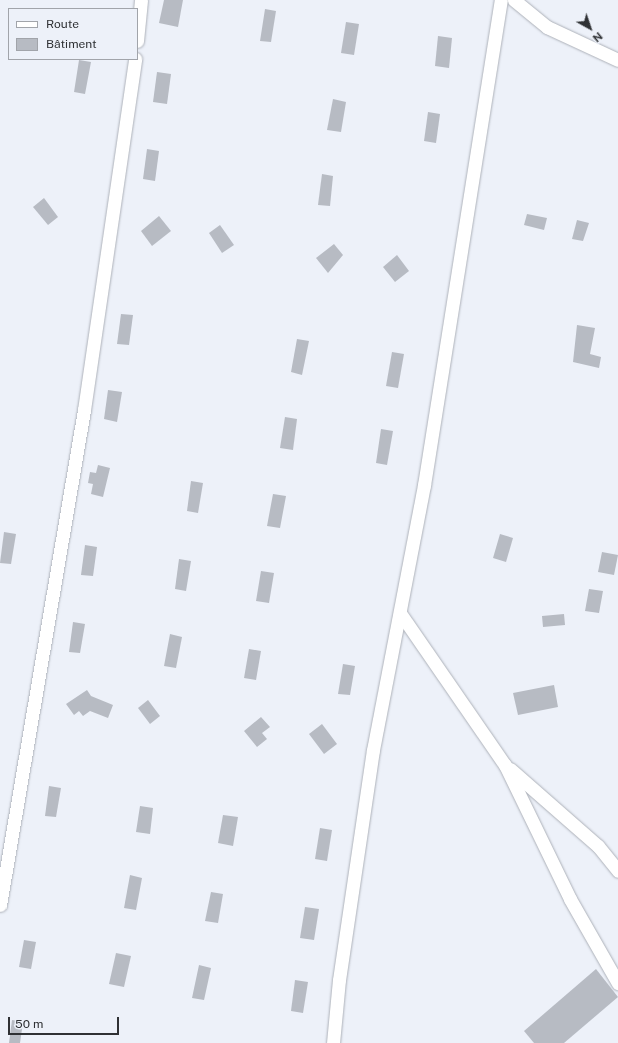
<!DOCTYPE html>
<meta charset="utf-8">
<style>
body{margin:0}
#map{position:relative;width:618px;height:1043px;overflow:hidden;background:#edf1f9;font-family:"Public Sans",sans-serif}
div>[style]{position:absolute}
.building>*{inset:0;background:#b7bbc3}
.roads{filter:drop-shadow(0 0 1px #adb1b9) drop-shadow(0 0 1px #adb1b9)}
.street>*{height:13px;margin:-6.5px;padding:0 6.5px;transform-origin:6.5px;border-radius:6.5px;background:#fff}
span{translate:-50% -50%;white-space:nowrap;text-align:center;line-height:1.15;-webkit-text-stroke:3px #edf1f9;paint-order:stroke}
.legend{position:absolute;left:8px;top:8px;width:130px;height:52px;box-sizing:border-box;background:#edf1f9;border:1px solid #a1a4aa;margin:0;padding:5px 7px;list-style:none;font-size:12px;color:#2f3134}
.legend li{display:flex;align-items:center;gap:8px;height:20px}
.legend b{width:20px;border:1px solid #a1a4aa}
.north{position:absolute;left:570px;top:8px;width:40px;height:40px;-webkit-text-stroke:3px #edf1f9;paint-order:stroke;rotate:140deg;font-size:11px;font-weight:700;line-height:16px;text-align:center;color:#2f3134}
.north::after{content:'';display:block;margin:auto;width:14px;height:18px;background:#2f3134;clip-path:polygon(50% 0,100% 100%,50% 72%,0 100%)}
.scale{position:absolute;left:8px;top:1017px;width:111px;height:18px;box-sizing:border-box;border:2px solid #2f3134;border-top:0;padding-left:5px;font-size:12px;line-height:14px;white-space:nowrap;color:#2f3134;-webkit-text-stroke:3px #edf1f9;paint-order:stroke}
</style>
<div id="map">
<div class="building">
<div style="clip-path:polygon(164px 0,183px 0,178px 27px,159px 23px)"></div>
<div style="clip-path:polygon(265px 9px,276px 11px,271px 42px,260px 41px)"></div>
<div style="clip-path:polygon(346px 22px,359px 24px,354px 55px,341px 53px)"></div>
<div style="clip-path:polygon(438px 36px,452px 38px,449px 68px,435px 66px)"></div>
<div style="clip-path:polygon(79px 60px,91px 62px,85px 94px,74px 92px)"></div>
<div style="clip-path:polygon(157px 72px,171px 74px,167px 104px,153px 102px)"></div>
<div style="clip-path:polygon(333px 99px,346px 102px,341px 132px,327px 130px)"></div>
<div style="clip-path:polygon(428px 112px,440px 114px,436px 143px,424px 141px)"></div>
<div style="clip-path:polygon(147px 149px,159px 151px,155px 181px,143px 179px)"></div>
<div style="clip-path:polygon(322px 174px,333px 176px,330px 206px,318px 205px)"></div>
<div style="clip-path:polygon(44px 198px,58px 217px,48px 225px,33px 207px)"></div>
<div style="clip-path:polygon(527px 214px,547px 218px,544px 230px,524px 225px)"></div>
<div style="clip-path:polygon(159px 216px,171px 231px,152px 246px,141px 231px)"></div>
<div style="clip-path:polygon(577px 220px,589px 223px,583px 241px,572px 239px)"></div>
<div style="clip-path:polygon(220px 225px,234px 245px,222px 253px,209px 233px)"></div>
<div style="clip-path:polygon(334px 244px,343px 255px,328px 273px,316px 258px)"></div>
<div style="clip-path:polygon(397px 255px,409px 271px,395px 282px,383px 267px)"></div>
<div style="clip-path:polygon(121px 314px,133px 315px,129px 345px,117px 344px)"></div>
<div style="clip-path:polygon(577px 325px,595px 328px,590px 354px,601px 357px,599px 368px,573px 362px)"></div>
<div style="clip-path:polygon(297px 339px,309px 341px,302px 375px,291px 372px)"></div>
<div style="clip-path:polygon(392px 352px,404px 354px,398px 388px,386px 386px)"></div>
<div style="clip-path:polygon(108px 390px,122px 392px,117px 422px,104px 419px)"></div>
<div style="clip-path:polygon(285px 417px,297px 419px,293px 450px,280px 448px)"></div>
<div style="clip-path:polygon(381px 429px,393px 431px,387px 465px,376px 463px)"></div>
<div style="clip-path:polygon(98px 465px,110px 468px,103px 497px,91px 494px,93px 484px,88px 483px,90px 472px,96px 473px)"></div>
<div style="clip-path:polygon(191px 481px,203px 483px,198px 513px,187px 511px)"></div>
<div style="clip-path:polygon(273px 494px,286px 496px,280px 528px,267px 526px)"></div>
<div style="clip-path:polygon(4px 532px,16px 534px,11px 564px,0 563px)"></div>
<div style="clip-path:polygon(500px 534px,513px 538px,506px 562px,493px 558px)"></div>
<div style="clip-path:polygon(85px 545px,97px 547px,93px 576px,81px 575px)"></div>
<div style="clip-path:polygon(602px 552px,618px 555px,614px 575px,598px 572px)"></div>
<div style="clip-path:polygon(179px 559px,191px 561px,186px 591px,175px 589px)"></div>
<div style="clip-path:polygon(261px 571px,274px 573px,269px 603px,256px 601px)"></div>
<div style="clip-path:polygon(589px 589px,603px 591px,599px 613px,585px 611px)"></div>
<div style="clip-path:polygon(564px 614px,565px 625px,543px 627px,542px 616px)"></div>
<div style="clip-path:polygon(73px 622px,85px 624px,80px 653px,69px 652px)"></div>
<div style="clip-path:polygon(170px 634px,182px 637px,176px 668px,164px 666px)"></div>
<div style="clip-path:polygon(249px 649px,261px 651px,256px 680px,244px 678px)"></div>
<div style="clip-path:polygon(343px 664px,355px 666px,350px 695px,338px 694px)"></div>
<div style="clip-path:polygon(554px 685px,558px 707px,518px 715px,513px 693px)"></div>
<div style="clip-path:polygon(87px 690px,91px 696px,113px 705px,108px 718px,90px 711px,83px 716px,79px 711px,74px 715px,66px 704px)"></div>
<div style="clip-path:polygon(148px 700px,160px 716px,150px 724px,138px 708px)"></div>
<div style="clip-path:polygon(261px 717px,270px 727px,262px 733px,267px 739px,257px 747px,244px 731px)"></div>
<div style="clip-path:polygon(322px 724px,337px 744px,324px 754px,309px 734px)"></div>
<div style="clip-path:polygon(49px 786px,61px 788px,56px 817px,45px 816px)"></div>
<div style="clip-path:polygon(140px 806px,153px 808px,150px 834px,136px 832px)"></div>
<div style="clip-path:polygon(223px 815px,238px 817px,233px 846px,218px 843px)"></div>
<div style="clip-path:polygon(320px 828px,332px 830px,327px 861px,315px 859px)"></div>
<div style="clip-path:polygon(130px 875px,142px 878px,136px 910px,124px 908px)"></div>
<div style="clip-path:polygon(211px 892px,223px 894px,218px 923px,205px 921px)"></div>
<div style="clip-path:polygon(305px 907px,319px 909px,314px 940px,300px 938px)"></div>
<div style="clip-path:polygon(24px 940px,36px 942px,31px 969px,19px 967px)"></div>
<div style="clip-path:polygon(116px 953px,131px 956px,124px 987px,109px 984px)"></div>
<div style="clip-path:polygon(199px 965px,211px 968px,204px 1000px,192px 998px)"></div>
<div style="clip-path:polygon(596px 969px,618px 997px,564px 1043px,534px 1043px,524px 1031px)"></div>
<div style="clip-path:polygon(295px 980px,308px 982px,303px 1013px,291px 1011px)"></div>
<div style="clip-path:polygon(12px 1020px,23px 1022px,20px 1043px,9px 1043px)"></div>
</div>
<div class="roads">
<div class="street">
<div style="left:514px;top:0;width:43px;rotate:39.3deg"></div>
<div style="left:547px;top:27px;width:78px;rotate:24.9deg"></div>
<div style="left:137px;top:41px;width:41px;rotate:-84.4deg"></div>
<div style="left:400px;top:613px;width:185px;rotate:55.4deg"></div>
<div style="left:505px;top:765px;width:149px;rotate:64.1deg"></div>
<div style="left:570px;top:899px;width:97px;rotate:60.3deg"></div>
<div style="left:510px;top:769px;width:117px;rotate:41.2deg"></div>
<div style="left:598px;top:846px;width:32px;rotate:51deg"></div>
<div style="left:0;top:905px;width:502px;rotate:-80.37deg"></div>
<div style="left:84px;top:410px;width:355px;rotate:-81.7deg"></div>
<div style="left:333px;top:1043px;width:63px;rotate:-84.6deg"></div>
<div style="left:339px;top:980px;width:232px;rotate:-81.6deg"></div>
<div style="left:373px;top:750px;width:270px;rotate:-79.1deg"></div>
<div style="left:424px;top:485px;width:491px;rotate:-81deg"></div>
</div>
</div>
<ul class="legend">
<li><b style="height:5px;background:#fff"></b>Route</li>
<li><b style="height:11px;background:#b7bbc3"></b>Bâtiment</li>
</ul>
<div class="north">N</div>
<div class="scale">50 m</div>
</div>
